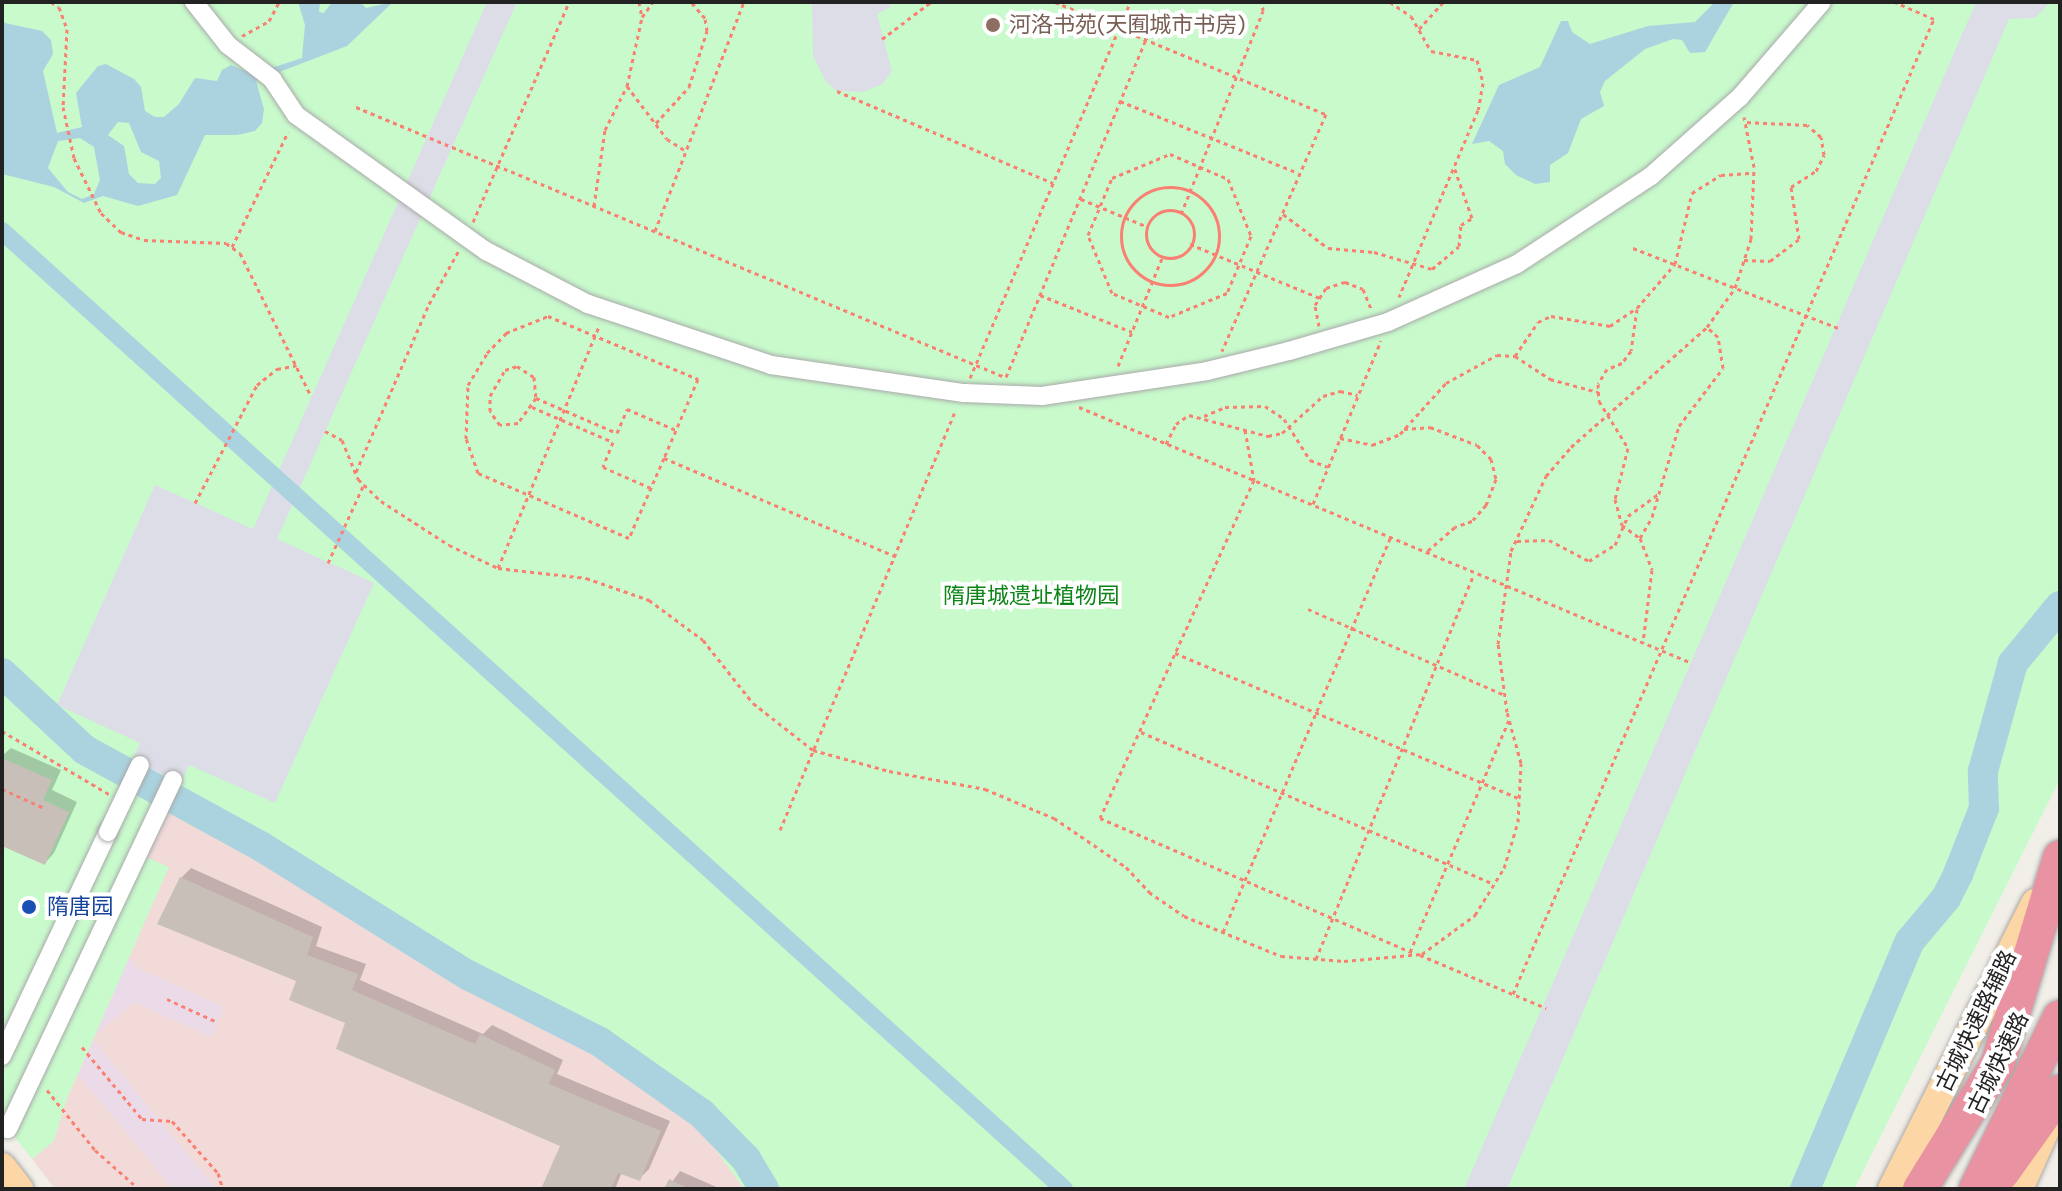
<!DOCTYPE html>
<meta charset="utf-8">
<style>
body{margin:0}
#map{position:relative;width:2062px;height:1191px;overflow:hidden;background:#f2efe9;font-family:"DM Sans","Noto Sans SC",sans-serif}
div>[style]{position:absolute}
.commercial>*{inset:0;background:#f2dad9}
.industrial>*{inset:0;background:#ebdbe8}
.park>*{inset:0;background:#c8facc}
.plaza>*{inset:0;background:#dddde8}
.water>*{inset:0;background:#aad3df}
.shadow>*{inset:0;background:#0003}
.canal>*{height:18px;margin:-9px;padding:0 9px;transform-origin:9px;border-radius:9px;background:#aad3df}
.river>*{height:30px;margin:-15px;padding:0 15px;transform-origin:15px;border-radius:15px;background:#aad3df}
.building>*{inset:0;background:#c7bfb8}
.path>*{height:3px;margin-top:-1.5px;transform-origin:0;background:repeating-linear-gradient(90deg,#fa8072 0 4px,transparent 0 8px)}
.path>.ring{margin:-1.5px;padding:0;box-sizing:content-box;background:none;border:3px solid #fa8072;border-radius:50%}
.roads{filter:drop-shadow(0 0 2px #a9a9a9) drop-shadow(0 0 2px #a9a9a9)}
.street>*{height:18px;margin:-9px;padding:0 9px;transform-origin:9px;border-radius:9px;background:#fff}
.primary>*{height:28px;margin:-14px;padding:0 14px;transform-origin:14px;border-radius:14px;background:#fcd6a4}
.highway>*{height:34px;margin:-17px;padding:0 17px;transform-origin:17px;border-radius:17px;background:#e892a2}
.bridges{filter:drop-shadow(0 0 2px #a9a9a9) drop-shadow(0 0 2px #a9a9a9)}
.street-bridge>*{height:18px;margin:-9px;padding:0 9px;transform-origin:9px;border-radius:9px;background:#fff}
.dots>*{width:22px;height:22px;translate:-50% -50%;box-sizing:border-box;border:4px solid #fff;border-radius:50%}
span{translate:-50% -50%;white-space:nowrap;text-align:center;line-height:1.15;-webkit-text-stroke:8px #fff;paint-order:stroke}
.education-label{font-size:22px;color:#785e54}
.left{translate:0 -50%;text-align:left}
.park-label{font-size:22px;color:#0c8416}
.transit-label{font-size:22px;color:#164399}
.street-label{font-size:22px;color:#222}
.frame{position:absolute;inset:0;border:4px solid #222;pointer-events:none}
</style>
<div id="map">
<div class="commercial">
<div style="clip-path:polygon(172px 806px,476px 990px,615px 1067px,698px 1125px,744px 1189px,55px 1189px,32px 1159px,54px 1140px,66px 1101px,168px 868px,146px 857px)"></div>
</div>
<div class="industrial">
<div style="clip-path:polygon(2px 804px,137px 968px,224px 1007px,211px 1037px,134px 1002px,92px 1038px,216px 1189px,173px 1189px,32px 1019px)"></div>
</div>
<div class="park">
<div style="clip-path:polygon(2px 2px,2060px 2px,2060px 779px,1854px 1189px,744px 1189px,698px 1125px,615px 1067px,476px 990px,172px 806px,146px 857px,169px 867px,66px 1101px,54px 1141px,32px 1159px,2px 1121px)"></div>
</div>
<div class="plaza">
<div style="clip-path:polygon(487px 2px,517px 2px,277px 539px,374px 583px,275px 803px,189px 765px,181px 783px,132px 761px,140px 743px,57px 705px,155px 485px,253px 529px)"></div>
<div style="clip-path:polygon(812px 2px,889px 2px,891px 7px,877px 14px,892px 71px,883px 84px,863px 92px,837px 91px,826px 82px,813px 56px)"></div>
<div style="clip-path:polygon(1976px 2px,2050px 2px,2035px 18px,2009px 19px,1507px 1189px,1464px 1189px)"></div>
</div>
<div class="water">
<div style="clip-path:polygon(evenodd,298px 2px,320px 2px,319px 12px,324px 13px,332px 2px,360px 2px,366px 8px,393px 2px,347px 46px,256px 81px,264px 109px,262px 123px,255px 131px,237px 135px,205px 135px,177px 195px,138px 206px,103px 196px,84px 203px,54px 187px,2px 174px,2px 16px,5px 23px,42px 31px,51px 40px,53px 54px,43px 71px,57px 133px,82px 127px,76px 93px,98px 66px,106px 64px,134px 79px,141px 87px,145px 111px,155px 117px,164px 117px,179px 104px,195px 78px,217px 81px,222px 70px,231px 65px,253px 74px,302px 58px,305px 25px,298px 2px,118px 122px,129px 123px,141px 152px,159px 161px,161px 178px,155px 184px,138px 183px,129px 174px,124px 146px,108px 135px,118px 122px,298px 2px,80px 138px,94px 147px,100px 180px,94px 194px,82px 199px,68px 192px,48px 168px,58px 141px,80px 138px)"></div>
<div style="clip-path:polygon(1715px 2px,1734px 2px,1705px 52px,1690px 53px,1682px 40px,1673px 39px,1645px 49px,1605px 81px,1600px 92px,1604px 106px,1581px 119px,1568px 153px,1550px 165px,1550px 182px,1535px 184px,1516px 175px,1505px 164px,1503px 151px,1489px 141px,1472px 144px,1499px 85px,1540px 67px,1561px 21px,1568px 21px,1572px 32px,1590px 44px,1648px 26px,1695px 22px)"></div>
</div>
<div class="shadow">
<div style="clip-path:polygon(11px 748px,61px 770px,52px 790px,77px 802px,54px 853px,45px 863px,2px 844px,2px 756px)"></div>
<div style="clip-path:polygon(191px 868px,322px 927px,316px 946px,366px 964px,360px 980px,483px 1034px,492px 1025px,563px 1060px,557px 1074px,670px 1121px,649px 1169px,639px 1179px,622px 1172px,615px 1189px,543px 1189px,563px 1145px,348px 1022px,181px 878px)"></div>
<div style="clip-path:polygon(680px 1171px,721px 1189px,667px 1189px)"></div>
</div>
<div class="canal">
<div style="left:2px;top:231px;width:1430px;rotate:42.05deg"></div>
</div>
<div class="river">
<div style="left:2px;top:673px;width:113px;rotate:42.9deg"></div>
<div style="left:85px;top:750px;width:202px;rotate:28.7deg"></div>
<div style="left:262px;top:847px;width:243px;rotate:31.9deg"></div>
<div style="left:468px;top:975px;width:148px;rotate:26.9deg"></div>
<div style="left:600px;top:1042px;width:125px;rotate:35.2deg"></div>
<div style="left:702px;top:1114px;width:63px;rotate:45.6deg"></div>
<div style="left:746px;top:1159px;width:35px;rotate:59deg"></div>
<div style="left:1805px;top:1189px;width:269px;rotate:-67.1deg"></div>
<div style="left:1910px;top:941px;width:56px;rotate:-50.1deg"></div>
<div style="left:1946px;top:898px;width:27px;rotate:-63deg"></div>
<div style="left:1958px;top:874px;width:71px;rotate:-68.5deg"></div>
<div style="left:1984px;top:808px;width:37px;rotate:-92deg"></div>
<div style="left:1983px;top:771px;width:112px;rotate:-74.5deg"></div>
<div style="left:2013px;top:663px;width:74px;rotate:-50.5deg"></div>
</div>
<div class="building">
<div style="clip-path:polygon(2px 758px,52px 780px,43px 800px,69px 812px,45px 865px,2px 846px)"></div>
<div style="clip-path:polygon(180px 877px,313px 937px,307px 955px,358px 974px,352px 990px,475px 1044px,480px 1034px,555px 1070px,549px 1084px,661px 1131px,640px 1181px,618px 1173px,611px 1189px,541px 1189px,560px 1146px,336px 1049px,345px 1023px,289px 1000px,296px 981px,157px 924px)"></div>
<div style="clip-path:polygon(669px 1179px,690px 1189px,664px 1189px)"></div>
</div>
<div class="path">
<div style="left:51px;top:2px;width:9px;rotate:32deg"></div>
<div style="left:59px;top:7px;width:23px;rotate:70deg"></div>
<div style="left:67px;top:29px;width:78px;rotate:92.9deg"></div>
<div style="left:63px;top:107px;width:52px;rotate:77.8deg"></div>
<div style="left:74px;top:158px;width:61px;rotate:63.9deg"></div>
<div style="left:101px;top:213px;width:28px;rotate:44deg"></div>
<div style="left:121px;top:232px;width:24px;rotate:19deg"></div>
<div style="left:144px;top:240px;width:82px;rotate:2.1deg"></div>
<div style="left:226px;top:243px;width:17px;rotate:36deg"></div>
<div style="left:240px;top:253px;width:160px;rotate:63.6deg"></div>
<div style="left:639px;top:2px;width:15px;rotate:79deg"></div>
<div style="left:1055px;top:2px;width:293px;rotate:22.5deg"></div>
<div style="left:1326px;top:114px;width:259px;rotate:113.7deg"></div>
<div style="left:1390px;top:2px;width:25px;rotate:34deg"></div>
<div style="left:1411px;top:16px;width:40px;rotate:60.3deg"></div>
<div style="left:1431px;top:51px;width:47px;rotate:11.1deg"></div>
<div style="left:1477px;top:60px;width:24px;rotate:75deg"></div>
<div style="left:1483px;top:83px;width:27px;rotate:100deg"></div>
<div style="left:1478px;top:110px;width:203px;rotate:112.9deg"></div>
<div style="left:1419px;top:29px;width:36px;rotate:-48deg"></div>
<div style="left:242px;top:36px;width:31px;rotate:-29deg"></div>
<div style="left:269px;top:21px;width:21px;rotate:-62deg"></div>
<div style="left:882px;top:39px;width:61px;rotate:-37.1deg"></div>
<div style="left:627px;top:86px;width:66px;rotate:53deg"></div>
<div style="left:667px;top:139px;width:22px;rotate:32deg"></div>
<div style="left:837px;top:91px;width:235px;rotate:23.1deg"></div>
<div style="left:1120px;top:101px;width:192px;rotate:22deg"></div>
<div style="left:356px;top:107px;width:703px;rotate:22.59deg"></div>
<div style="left:656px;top:123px;width:49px;rotate:-47.5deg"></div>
<div style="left:689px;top:87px;width:59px;rotate:-72.2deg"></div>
<div style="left:707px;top:31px;width:13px;rotate:-99deg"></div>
<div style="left:705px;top:18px;width:21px;rotate:-131deg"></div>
<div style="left:1170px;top:154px;width:63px;rotate:23.3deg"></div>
<div style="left:1228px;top:179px;width:61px;rotate:68deg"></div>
<div style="left:1251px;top:236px;width:62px;rotate:112.8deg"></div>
<div style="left:1227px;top:293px;width:63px;rotate:157.5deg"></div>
<div style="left:1169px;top:317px;width:62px;rotate:-157.2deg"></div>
<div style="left:1112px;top:293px;width:63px;rotate:-112.5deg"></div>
<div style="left:1088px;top:235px;width:62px;rotate:-67.2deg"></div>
<div style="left:1112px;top:178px;width:63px;rotate:-22.5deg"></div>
<div class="ring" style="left:1121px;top:187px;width:95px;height:95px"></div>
<div style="left:1081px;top:199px;width:73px;rotate:22.7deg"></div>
<div style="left:594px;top:206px;width:77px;rotate:-81.8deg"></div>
<div style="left:605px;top:130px;width:49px;rotate:-63.4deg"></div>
<div style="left:627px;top:86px;width:71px;rotate:-77.7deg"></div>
<div style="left:642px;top:17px;width:19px;rotate:-54deg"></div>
<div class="ring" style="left:1146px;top:210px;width:45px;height:45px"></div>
<div style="left:1181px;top:214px;width:219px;rotate:-68deg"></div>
<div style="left:1263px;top:11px;width:9px;rotate:-96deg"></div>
<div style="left:1283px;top:214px;width:56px;rotate:37.1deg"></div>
<div style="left:1328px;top:248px;width:46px;rotate:5deg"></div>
<div style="left:1374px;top:252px;width:60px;rotate:16.3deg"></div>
<div style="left:1432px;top:269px;width:35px;rotate:-40deg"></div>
<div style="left:1459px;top:246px;width:21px;rotate:-85deg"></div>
<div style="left:1461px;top:225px;width:13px;rotate:-32deg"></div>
<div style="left:1472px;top:218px;width:54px;rotate:-109.4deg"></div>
<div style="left:473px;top:222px;width:240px;rotate:-66.4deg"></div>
<div style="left:655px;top:231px;width:246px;rotate:-68.8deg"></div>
<div style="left:1190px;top:244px;width:141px;rotate:22.6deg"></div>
<div style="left:232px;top:247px;width:128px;rotate:-64deg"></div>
<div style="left:1633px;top:248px;width:220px;rotate:21.3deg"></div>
<div style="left:1744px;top:260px;width:26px;rotate:2deg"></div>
<div style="left:1770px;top:261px;width:36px;rotate:-37deg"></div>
<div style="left:1799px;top:239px;width:53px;rotate:-98.7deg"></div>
<div style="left:1791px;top:187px;width:30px;rotate:-33deg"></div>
<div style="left:1816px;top:171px;width:18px;rotate:-63deg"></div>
<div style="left:1824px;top:155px;width:18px;rotate:-99deg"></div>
<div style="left:1821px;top:137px;width:18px;rotate:-139deg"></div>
<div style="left:1807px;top:125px;width:62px;rotate:-177.2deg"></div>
<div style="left:1040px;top:295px;width:99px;rotate:21.9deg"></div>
<div style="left:1637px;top:309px;width:42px;rotate:98.1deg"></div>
<div style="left:1631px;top:351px;width:15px;rotate:127deg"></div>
<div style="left:1622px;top:363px;width:16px;rotate:158deg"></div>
<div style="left:1607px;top:369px;width:17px;rotate:121deg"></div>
<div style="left:1598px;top:384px;width:17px;rotate:87deg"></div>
<div style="left:1599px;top:401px;width:55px;rotate:58.3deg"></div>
<div style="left:1628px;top:448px;width:53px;rotate:104.3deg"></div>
<div style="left:1615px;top:499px;width:27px;rotate:75deg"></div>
<div style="left:1622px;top:525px;width:22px;rotate:36deg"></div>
<div style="left:1640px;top:538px;width:34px;rotate:69deg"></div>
<div style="left:1652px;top:570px;width:73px;rotate:97.1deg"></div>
<div style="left:1319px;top:326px;width:21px;rotate:-101deg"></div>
<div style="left:1315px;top:305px;width:20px;rotate:-57deg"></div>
<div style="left:1326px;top:288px;width:20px;rotate:-18deg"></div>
<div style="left:1345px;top:282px;width:19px;rotate:21deg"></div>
<div style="left:1363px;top:289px;width:24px;rotate:68deg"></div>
<div style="left:1515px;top:356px;width:42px;rotate:33.3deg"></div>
<div style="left:1550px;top:379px;width:50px;rotate:15.2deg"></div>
<div style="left:517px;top:366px;width:20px;rotate:33deg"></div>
<div style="left:534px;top:377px;width:21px;rotate:85deg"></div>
<div style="left:536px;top:398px;width:31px;rotate:126deg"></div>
<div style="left:518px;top:423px;width:18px;rotate:174deg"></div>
<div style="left:500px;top:425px;width:17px;rotate:-126deg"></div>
<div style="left:490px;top:411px;width:15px;rotate:-90deg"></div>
<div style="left:490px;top:396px;width:30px;rotate:-60deg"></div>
<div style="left:505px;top:370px;width:13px;rotate:-18deg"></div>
<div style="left:1118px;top:366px;width:117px;rotate:-67.8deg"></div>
<div style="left:1006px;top:377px;width:364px;rotate:-67.5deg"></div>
<div style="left:970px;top:378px;width:409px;rotate:-66.9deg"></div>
<div style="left:536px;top:398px;width:88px;rotate:23.4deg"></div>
<div style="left:617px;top:433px;width:26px;rotate:-67deg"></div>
<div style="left:627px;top:409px;width:53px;rotate:23.2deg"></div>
<div style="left:532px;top:407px;width:88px;rotate:23.4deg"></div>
<div style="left:613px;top:442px;width:27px;rotate:112deg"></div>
<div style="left:603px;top:467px;width:52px;rotate:23.6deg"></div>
<div style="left:1079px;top:407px;width:664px;rotate:22.67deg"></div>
<div style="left:1204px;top:416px;width:23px;rotate:-23deg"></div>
<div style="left:1225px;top:407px;width:40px;rotate:-1.4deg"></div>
<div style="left:1265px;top:406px;width:23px;rotate:34deg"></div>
<div style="left:1284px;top:419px;width:49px;rotate:57.6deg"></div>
<div style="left:1310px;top:460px;width:19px;rotate:21deg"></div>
<div style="left:1404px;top:429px;width:26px;rotate:-4deg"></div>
<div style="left:1430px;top:427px;width:50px;rotate:21deg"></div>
<div style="left:1477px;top:445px;width:20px;rotate:45deg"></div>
<div style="left:1491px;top:459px;width:21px;rotate:76deg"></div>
<div style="left:1496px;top:479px;width:28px;rotate:111deg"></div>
<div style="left:1486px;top:505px;width:21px;rotate:131deg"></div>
<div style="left:1472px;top:521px;width:18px;rotate:161deg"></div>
<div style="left:1455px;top:527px;width:38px;rotate:139deg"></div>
<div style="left:1245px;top:430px;width:51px;rotate:79.8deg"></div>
<div style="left:1254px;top:480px;width:371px;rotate:114.5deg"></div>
<div style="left:1100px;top:818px;width:341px;rotate:23.3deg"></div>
<div style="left:325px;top:431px;width:19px;rotate:28deg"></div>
<div style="left:342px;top:440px;width:42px;rotate:67.7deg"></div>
<div style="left:358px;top:479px;width:32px;rotate:44deg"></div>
<div style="left:381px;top:501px;width:81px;rotate:32.9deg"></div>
<div style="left:449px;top:545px;width:54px;rotate:25.1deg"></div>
<div style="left:498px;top:568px;width:89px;rotate:6.5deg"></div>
<div style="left:586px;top:578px;width:67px;rotate:19.2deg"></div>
<div style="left:649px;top:600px;width:67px;rotate:36.5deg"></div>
<div style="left:703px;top:640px;width:80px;rotate:51.6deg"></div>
<div style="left:753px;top:703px;width:76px;rotate:38.1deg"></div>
<div style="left:813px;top:750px;width:79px;rotate:15.4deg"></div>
<div style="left:889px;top:771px;width:98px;rotate:10.6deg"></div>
<div style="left:985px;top:789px;width:75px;rotate:22.8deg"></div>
<div style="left:1054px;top:818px;width:87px;rotate:34.2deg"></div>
<div style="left:1126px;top:867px;width:34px;rotate:47deg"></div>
<div style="left:1149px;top:892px;width:42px;rotate:34.4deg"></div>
<div style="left:1184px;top:916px;width:105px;rotate:22.4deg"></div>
<div style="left:1281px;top:956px;width:63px;rotate:4.5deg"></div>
<div style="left:1344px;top:961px;width:78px;rotate:-5.1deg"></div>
<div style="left:1422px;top:954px;width:66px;rotate:-36.3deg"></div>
<div style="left:1475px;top:915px;width:55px;rotate:-58.3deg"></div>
<div style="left:1504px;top:868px;width:48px;rotate:-73.1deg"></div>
<div style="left:1518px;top:822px;width:59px;rotate:-87.1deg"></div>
<div style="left:1521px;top:763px;width:53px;rotate:-105.4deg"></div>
<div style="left:1507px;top:712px;width:69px;rotate:-97.5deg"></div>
<div style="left:1498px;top:644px;width:94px;rotate:-82deg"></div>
<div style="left:1511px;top:551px;width:83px;rotate:-65deg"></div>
<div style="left:1546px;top:476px;width:38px;rotate:-49deg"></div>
<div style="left:1571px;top:447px;width:181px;rotate:-41.4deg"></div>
<div style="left:1707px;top:327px;width:48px;rotate:-54.3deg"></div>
<div style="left:1735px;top:288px;width:52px;rotate:-71.9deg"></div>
<div style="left:1751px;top:239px;width:72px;rotate:-87.6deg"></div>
<div style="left:1754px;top:167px;width:51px;rotate:-101.3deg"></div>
<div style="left:1340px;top:438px;width:33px;rotate:12deg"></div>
<div style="left:1372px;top:445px;width:30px;rotate:-21deg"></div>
<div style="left:1400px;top:434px;width:69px;rotate:-48deg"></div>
<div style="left:1446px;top:383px;width:58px;rotate:-28.8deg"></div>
<div style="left:1497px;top:355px;width:18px;rotate:3deg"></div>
<div style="left:1515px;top:356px;width:41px;rotate:-55.9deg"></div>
<div style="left:1538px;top:322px;width:14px;rotate:-25deg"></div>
<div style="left:1551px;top:316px;width:60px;rotate:9.6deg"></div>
<div style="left:1610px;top:326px;width:32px;rotate:-34deg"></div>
<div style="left:1637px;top:308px;width:58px;rotate:-49.2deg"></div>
<div style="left:1675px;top:264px;width:73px;rotate:-76.5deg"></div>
<div style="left:1692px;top:193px;width:34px;rotate:-32deg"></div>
<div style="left:1721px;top:175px;width:32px;rotate:-4deg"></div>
<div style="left:1166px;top:444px;width:22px;rotate:-63deg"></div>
<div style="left:1176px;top:424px;width:16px;rotate:-35deg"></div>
<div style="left:1189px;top:415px;width:82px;rotate:14.9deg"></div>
<div style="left:1268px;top:436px;width:14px;rotate:-12deg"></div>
<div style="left:1282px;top:433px;width:55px;rotate:-42.1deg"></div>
<div style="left:1323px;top:396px;width:18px;rotate:-16deg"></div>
<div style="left:1340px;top:391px;width:18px;rotate:13deg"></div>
<div style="left:664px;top:458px;width:87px;rotate:113.6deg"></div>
<div style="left:629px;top:538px;width:164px;rotate:-156.7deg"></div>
<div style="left:478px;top:473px;width:36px;rotate:-109deg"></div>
<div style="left:466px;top:439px;width:54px;rotate:-87.9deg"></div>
<div style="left:468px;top:385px;width:37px;rotate:-59deg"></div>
<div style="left:487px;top:353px;width:28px;rotate:-46deg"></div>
<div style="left:506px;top:333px;width:45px;rotate:-22deg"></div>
<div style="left:548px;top:316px;width:163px;rotate:22.8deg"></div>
<div style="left:698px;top:379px;width:86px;rotate:113.3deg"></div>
<div style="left:664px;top:458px;width:251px;rotate:23deg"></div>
<div style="left:356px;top:472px;width:183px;rotate:-66.5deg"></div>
<div style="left:429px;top:304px;width:62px;rotate:-60.9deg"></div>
<div style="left:195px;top:503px;width:133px;rotate:-62.3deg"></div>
<div style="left:257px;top:385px;width:26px;rotate:-39deg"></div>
<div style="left:277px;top:369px;width:20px;rotate:-11deg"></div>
<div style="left:1313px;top:504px;width:177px;rotate:-67.4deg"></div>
<div style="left:1640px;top:538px;width:24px;rotate:-60deg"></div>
<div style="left:1652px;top:517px;width:95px;rotate:-73.5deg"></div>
<div style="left:1679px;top:426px;width:73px;rotate:-52.8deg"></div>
<div style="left:1723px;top:368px;width:31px;rotate:-99deg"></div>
<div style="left:1718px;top:337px;width:15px;rotate:-138deg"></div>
<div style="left:1517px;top:541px;width:32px;rotate:-2deg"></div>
<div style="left:1549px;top:540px;width:45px;rotate:27.7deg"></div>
<div style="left:1589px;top:561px;width:31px;rotate:-32deg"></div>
<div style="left:1615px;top:545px;width:32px;rotate:-66deg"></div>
<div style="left:1628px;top:516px;width:37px;rotate:-36deg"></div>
<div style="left:328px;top:563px;width:87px;rotate:-65.5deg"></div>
<div style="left:498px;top:568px;width:264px;rotate:-67.3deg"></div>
<div style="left:1308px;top:609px;width:215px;rotate:23.6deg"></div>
<div style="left:1175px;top:653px;width:372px;rotate:22.9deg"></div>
<div style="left:2px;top:731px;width:124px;rotate:30.5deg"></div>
<div style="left:1141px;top:732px;width:384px;rotate:23.3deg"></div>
<div style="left:2px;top:789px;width:46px;rotate:24.3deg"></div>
<div style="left:780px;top:830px;width:455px;rotate:-67.3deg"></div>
<div style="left:1223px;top:932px;width:428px;rotate:-67deg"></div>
<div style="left:1410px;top:952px;width:252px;rotate:-66.9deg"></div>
<div style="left:1420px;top:955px;width:137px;rotate:22.8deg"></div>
<div style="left:1316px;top:959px;width:416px;rotate:-67.7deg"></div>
<div style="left:1513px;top:994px;width:1062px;rotate:-66.65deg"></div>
<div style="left:1934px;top:19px;width:43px;rotate:-156.4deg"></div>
<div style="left:167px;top:999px;width:55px;rotate:24.7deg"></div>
<div style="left:82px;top:1047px;width:94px;rotate:50.2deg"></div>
<div style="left:142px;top:1119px;width:30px;rotate:4deg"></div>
<div style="left:172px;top:1121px;width:69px;rotate:48.5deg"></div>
<div style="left:218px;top:1173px;width:17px;rotate:73deg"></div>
<div style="left:47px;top:1090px;width:77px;rotate:51.3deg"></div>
<div style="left:95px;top:1150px;width:59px;rotate:41.6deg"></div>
</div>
<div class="roads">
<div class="street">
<div style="left:194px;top:2px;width:55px;rotate:51.7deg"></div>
<div style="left:228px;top:45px;width:56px;rotate:37.7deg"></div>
<div style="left:272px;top:79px;width:43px;rotate:56.3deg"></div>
<div style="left:296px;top:115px;width:234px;rotate:35.6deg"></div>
<div style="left:486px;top:251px;width:115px;rotate:27.5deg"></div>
<div style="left:588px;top:304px;width:193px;rotate:18.4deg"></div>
<div style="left:771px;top:365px;width:195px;rotate:8.3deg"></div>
<div style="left:964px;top:393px;width:78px;rotate:2.2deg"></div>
<div style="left:1042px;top:396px;width:167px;rotate:-8.6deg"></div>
<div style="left:1207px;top:371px;width:84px;rotate:-13.7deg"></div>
<div style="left:1289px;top:351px;width:103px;rotate:-16.3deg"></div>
<div style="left:1388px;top:322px;width:141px;rotate:-24.2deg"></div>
<div style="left:1517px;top:264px;width:160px;rotate:-33.3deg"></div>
<div style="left:1651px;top:176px;width:119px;rotate:-41.6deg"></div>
<div style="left:1740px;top:97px;width:125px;rotate:-49.2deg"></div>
<div style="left:2px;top:1056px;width:248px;rotate:-64.7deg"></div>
<div style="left:8px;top:1129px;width:386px;rotate:-64.7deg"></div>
</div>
<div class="primary">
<div style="left:2px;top:1167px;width:28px;rotate:52deg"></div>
<div style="left:1892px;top:1189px;width:320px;rotate:-63.4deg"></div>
<div style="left:2019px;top:1189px;width:67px;rotate:-66.1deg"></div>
</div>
<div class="highway">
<div style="left:2002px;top:1173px;width:100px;rotate:-54.4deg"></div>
<div style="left:1920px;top:1189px;width:148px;rotate:-58.2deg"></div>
<div style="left:1998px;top:1063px;width:215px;rotate:-73.2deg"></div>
<div style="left:1976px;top:1189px;width:191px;rotate:-64deg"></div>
</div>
</div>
<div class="bridges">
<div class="street-bridge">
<div style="left:108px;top:832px;width:74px;rotate:-64.5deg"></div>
</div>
</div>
<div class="dots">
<div style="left:993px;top:25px;background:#8d6e63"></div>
<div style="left:29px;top:907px;background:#1a4fb4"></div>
</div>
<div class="education-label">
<span class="left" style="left:1009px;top:25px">河洛书苑(天囿城市书房)</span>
</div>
<div class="park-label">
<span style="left:1031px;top:596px">隋唐城遗址植物园</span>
</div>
<div class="transit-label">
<span class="left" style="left:47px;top:907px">隋唐园</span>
</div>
<div class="street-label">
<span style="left:1976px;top:1021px;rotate:-64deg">古城快速路辅路</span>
<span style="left:1998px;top:1063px;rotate:-64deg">古城快速路</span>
</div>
<div class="frame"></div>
</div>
